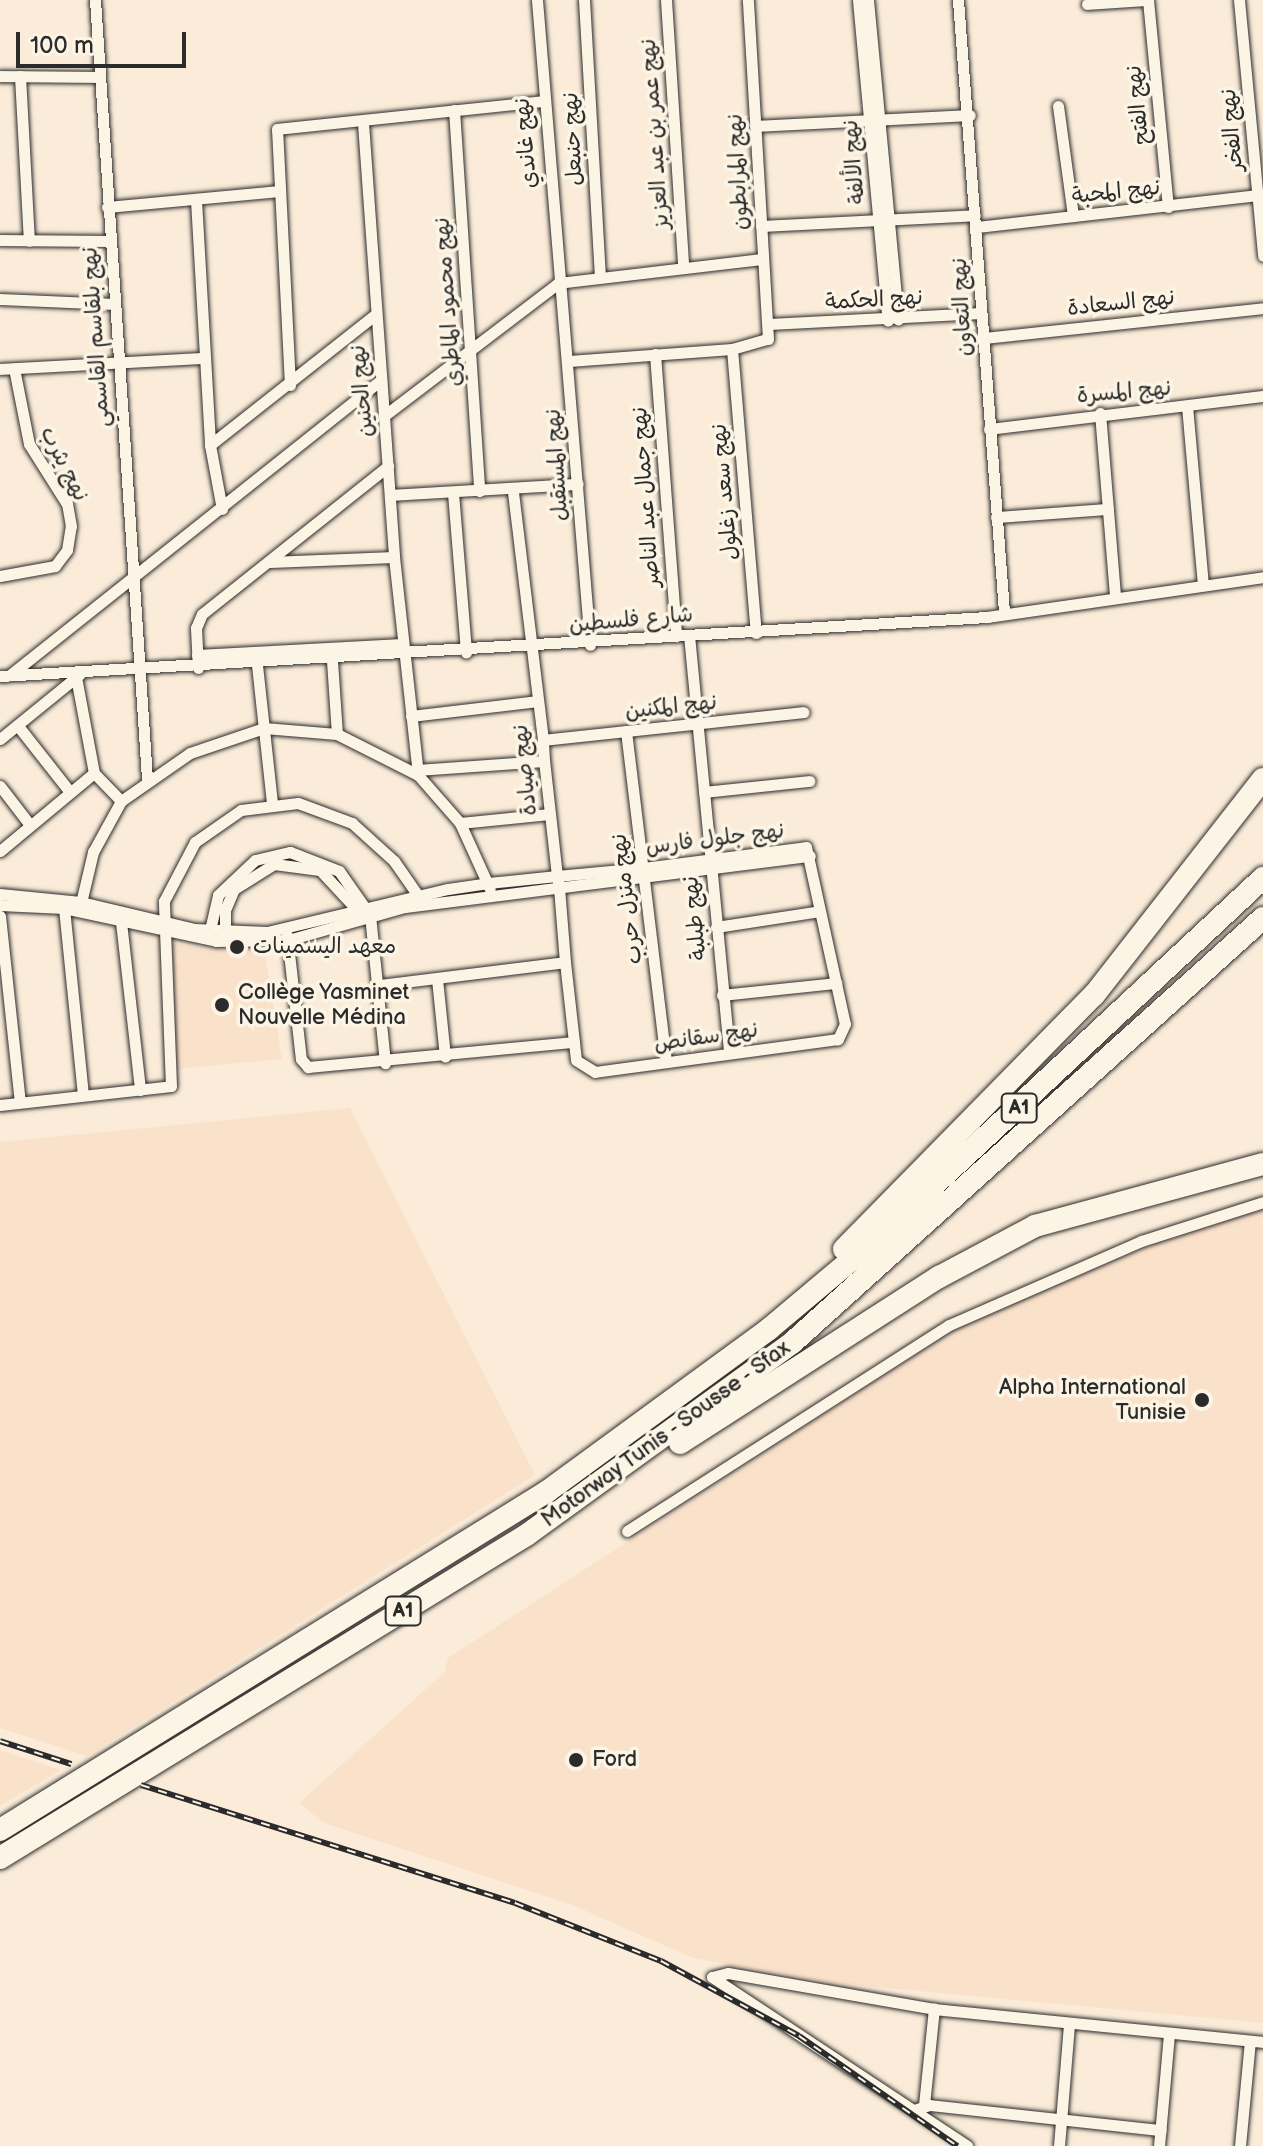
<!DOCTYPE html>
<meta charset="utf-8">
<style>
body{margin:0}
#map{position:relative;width:1263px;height:2146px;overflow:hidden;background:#fbecd9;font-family:"Balsamiq Sans","Playpen Sans Arabic",sans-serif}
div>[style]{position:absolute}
.built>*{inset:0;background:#fae1ca}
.roads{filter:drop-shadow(0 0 2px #2b2b2b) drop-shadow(0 0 2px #2b2b2b)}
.street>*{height:11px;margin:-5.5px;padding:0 5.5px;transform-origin:5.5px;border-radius:5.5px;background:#fcf5e5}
.highway>*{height:22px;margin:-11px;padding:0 11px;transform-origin:11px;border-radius:11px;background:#fcf5e5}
.rail>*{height:6px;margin-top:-3px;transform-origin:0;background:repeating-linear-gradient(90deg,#fcf5e5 0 9px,#2b2b2b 0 18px);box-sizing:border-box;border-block:2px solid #2b2b2b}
.dots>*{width:22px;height:22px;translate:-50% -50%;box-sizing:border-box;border:4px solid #fcf5e5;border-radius:50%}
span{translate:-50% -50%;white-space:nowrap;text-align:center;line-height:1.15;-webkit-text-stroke:7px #fcf5e5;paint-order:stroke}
.shield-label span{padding:2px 6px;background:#fcf5e5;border:2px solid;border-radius:6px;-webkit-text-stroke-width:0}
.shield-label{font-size:20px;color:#2b2b2b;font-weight:700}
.street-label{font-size:22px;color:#2b2b2b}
.poi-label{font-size:22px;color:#2b2b2b}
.left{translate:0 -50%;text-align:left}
.right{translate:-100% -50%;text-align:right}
.scale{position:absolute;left:16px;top:32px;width:170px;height:36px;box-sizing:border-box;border:4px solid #2b2b2b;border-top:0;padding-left:10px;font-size:24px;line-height:28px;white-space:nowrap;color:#2b2b2b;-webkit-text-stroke:6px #fcf5e5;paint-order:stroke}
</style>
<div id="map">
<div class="built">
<div style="clip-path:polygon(162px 942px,226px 951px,264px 948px,282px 1059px,178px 1069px)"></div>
<div style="clip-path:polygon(350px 1108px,535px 1475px,87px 1756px,0 1728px,0 1142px)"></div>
<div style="clip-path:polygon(1263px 1209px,1263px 2023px,833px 1983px,693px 1958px,572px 1905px,324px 1823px,299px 1803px,445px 1672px,448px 1658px,959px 1327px,1141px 1249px)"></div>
<div style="clip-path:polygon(0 1750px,33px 1761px,61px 1770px,0 1806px)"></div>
</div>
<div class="roads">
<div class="street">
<div style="left:95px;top:0;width:780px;rotate:86.18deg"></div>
<div style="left:537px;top:0;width:647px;rotate:85.3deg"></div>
<div style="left:584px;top:0;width:276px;rotate:86.7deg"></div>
<div style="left:666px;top:0;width:267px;rotate:86.3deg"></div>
<div style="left:858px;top:0;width:322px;rotate:84.7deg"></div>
<div style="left:868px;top:0;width:321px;rotate:84.6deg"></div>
<div style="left:958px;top:0;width:614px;rotate:85.7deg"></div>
<div style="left:1148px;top:0;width:208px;rotate:84.5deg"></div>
<div style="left:1239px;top:0;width:257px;rotate:84.6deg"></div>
<div style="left:1087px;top:4px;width:57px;rotate:-4deg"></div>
<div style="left:0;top:76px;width:100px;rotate:0.6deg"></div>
<div style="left:20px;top:76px;width:165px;rotate:86.9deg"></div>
<div style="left:1058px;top:106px;width:111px;rotate:82.2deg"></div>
<div style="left:454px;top:110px;width:382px;rotate:86.2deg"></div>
<div style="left:363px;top:123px;width:435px;rotate:85.9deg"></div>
<div style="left:394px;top:557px;width:219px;rotate:83.7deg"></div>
<div style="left:755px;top:126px;width:215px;rotate:-2.9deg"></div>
<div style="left:196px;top:200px;width:245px;rotate:86.7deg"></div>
<div style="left:210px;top:445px;width:65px;rotate:79.4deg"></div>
<div style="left:107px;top:207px;width:173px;rotate:-5.3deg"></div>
<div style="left:761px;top:226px;width:214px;rotate:-2.9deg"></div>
<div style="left:977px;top:227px;width:283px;rotate:-6.5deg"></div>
<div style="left:0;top:240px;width:110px;rotate:0.5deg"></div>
<div style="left:0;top:299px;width:115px;rotate:2.5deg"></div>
<div style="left:769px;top:324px;width:212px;rotate:-3deg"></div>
<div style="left:984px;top:338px;width:281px;rotate:-6.1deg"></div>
<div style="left:732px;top:349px;width:285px;rotate:85.2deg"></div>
<div style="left:655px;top:354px;width:283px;rotate:85.7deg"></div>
<div style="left:569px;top:361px;width:163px;rotate:-4.2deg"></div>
<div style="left:732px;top:349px;width:37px;rotate:-16deg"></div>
<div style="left:768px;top:339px;width:340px;rotate:-93.4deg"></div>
<div style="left:0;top:369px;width:205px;rotate:-3.1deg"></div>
<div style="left:290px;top:385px;width:256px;rotate:-92.9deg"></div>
<div style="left:277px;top:129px;width:266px;rotate:-6deg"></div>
<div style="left:1187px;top:406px;width:179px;rotate:84.9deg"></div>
<div style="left:1100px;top:413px;width:183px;rotate:85.3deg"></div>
<div style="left:385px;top:415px;width:218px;rotate:-37.3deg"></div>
<div style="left:558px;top:283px;width:206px;rotate:-6.7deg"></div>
<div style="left:989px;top:429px;width:276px;rotate:-6.9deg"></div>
<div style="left:210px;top:445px;width:211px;rotate:-38.3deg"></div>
<div style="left:453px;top:493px;width:160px;rotate:85.3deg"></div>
<div style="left:391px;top:495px;width:187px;rotate:-3.4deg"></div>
<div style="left:996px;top:517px;width:112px;rotate:-4.1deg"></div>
<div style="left:270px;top:562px;width:124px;rotate:-2.3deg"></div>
<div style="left:0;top:576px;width:56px;rotate:-10.3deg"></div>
<div style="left:55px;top:566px;width:20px;rotate:-53deg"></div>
<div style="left:67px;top:550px;width:24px;rotate:-81deg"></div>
<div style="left:71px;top:526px;width:22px;rotate:-100deg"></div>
<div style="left:67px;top:504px;width:71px;rotate:-122.3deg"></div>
<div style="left:29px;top:444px;width:77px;rotate:-101.2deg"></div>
<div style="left:689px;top:635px;width:420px;rotate:84.5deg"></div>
<div style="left:197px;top:655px;width:205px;rotate:-3.1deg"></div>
<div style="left:332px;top:661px;width:73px;rotate:86.1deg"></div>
<div style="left:257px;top:665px;width:139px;rotate:83.8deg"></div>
<div style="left:198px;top:668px;width:40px;rotate:-92.9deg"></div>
<div style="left:196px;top:628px;width:15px;rotate:-67deg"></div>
<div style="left:202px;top:614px;width:238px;rotate:-38.5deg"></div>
<div style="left:10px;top:675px;width:474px;rotate:-38.5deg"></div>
<div style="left:0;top:676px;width:989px;rotate:-3.42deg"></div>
<div style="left:987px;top:617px;width:279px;rotate:-8.2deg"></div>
<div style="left:76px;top:677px;width:98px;rotate:79.4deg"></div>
<div style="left:94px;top:773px;width:39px;rotate:46deg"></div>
<div style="left:411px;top:716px;width:128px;rotate:-6.7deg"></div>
<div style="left:18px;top:726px;width:84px;rotate:51.8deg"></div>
<div style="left:626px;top:731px;width:333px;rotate:83.1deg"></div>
<div style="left:0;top:739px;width:103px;rotate:-39.1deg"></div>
<div style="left:543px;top:740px;width:262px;rotate:-6.1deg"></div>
<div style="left:417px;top:770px;width:127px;rotate:-4.1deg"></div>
<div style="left:0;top:786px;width:49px;rotate:52.4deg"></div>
<div style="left:704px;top:792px;width:106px;rotate:-6deg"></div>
<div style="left:460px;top:823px;width:90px;rotate:-5.7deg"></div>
<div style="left:0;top:851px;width:122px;rotate:-39.7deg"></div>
<div style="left:0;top:894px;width:81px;rotate:5.6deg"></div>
<div style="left:81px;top:902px;width:116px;rotate:13.4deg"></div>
<div style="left:194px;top:929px;width:73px;rotate:2.4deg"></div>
<div style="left:267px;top:932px;width:186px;rotate:-13.4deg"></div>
<div style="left:448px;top:889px;width:40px;rotate:-8.5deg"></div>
<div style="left:488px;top:883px;width:69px;rotate:-5.8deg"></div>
<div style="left:557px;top:876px;width:86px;rotate:-5.3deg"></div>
<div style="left:643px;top:868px;width:164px;rotate:-7.3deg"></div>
<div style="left:806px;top:847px;width:181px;rotate:77.6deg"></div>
<div style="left:845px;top:1024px;width:17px;rotate:115deg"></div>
<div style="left:838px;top:1039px;width:245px;rotate:172.3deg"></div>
<div style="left:595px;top:1072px;width:22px;rotate:-148deg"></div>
<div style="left:576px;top:1060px;width:99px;rotate:-96.4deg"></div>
<div style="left:565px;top:962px;width:74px;rotate:-94.6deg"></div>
<div style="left:559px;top:888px;width:12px;rotate:-99deg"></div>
<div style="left:557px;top:876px;width:116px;rotate:-96.4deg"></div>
<div style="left:544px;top:761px;width:21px;rotate:-93deg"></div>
<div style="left:543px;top:740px;width:251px;rotate:-96.9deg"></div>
<div style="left:0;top:905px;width:64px;rotate:2.7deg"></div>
<div style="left:64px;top:908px;width:156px;rotate:12.2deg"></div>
<div style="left:216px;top:941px;width:72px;rotate:-0.8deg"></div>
<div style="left:288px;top:940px;width:122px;rotate:-15.8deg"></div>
<div style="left:405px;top:907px;width:408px;rotate:-7.2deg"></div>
<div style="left:80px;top:907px;width:57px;rotate:-76.7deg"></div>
<div style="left:93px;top:852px;width:58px;rotate:-61.2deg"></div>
<div style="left:121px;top:801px;width:84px;rotate:-34.8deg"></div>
<div style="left:190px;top:753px;width:78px;rotate:-18.7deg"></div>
<div style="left:264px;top:728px;width:73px;rotate:4.7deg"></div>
<div style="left:337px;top:734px;width:91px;rotate:26.8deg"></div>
<div style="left:418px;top:775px;width:64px;rotate:48.8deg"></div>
<div style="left:460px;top:823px;width:72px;rotate:65.6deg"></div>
<div style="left:64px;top:908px;width:188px;rotate:84.2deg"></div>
<div style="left:0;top:916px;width:187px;rotate:83.9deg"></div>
<div style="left:121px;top:922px;width:169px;rotate:83.5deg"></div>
<div style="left:716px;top:927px;width:105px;rotate:-8.7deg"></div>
<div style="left:210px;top:930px;width:36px;rotate:-77deg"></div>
<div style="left:218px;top:895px;width:51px;rotate:-43.4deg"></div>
<div style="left:255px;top:860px;width:36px;rotate:-13deg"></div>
<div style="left:290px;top:852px;width:53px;rotate:21.2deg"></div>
<div style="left:339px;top:871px;width:54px;rotate:54.8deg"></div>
<div style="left:370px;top:915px;width:149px;rotate:84.2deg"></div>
<div style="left:225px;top:932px;width:22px;rotate:-90deg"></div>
<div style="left:225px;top:910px;width:23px;rotate:-67deg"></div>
<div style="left:234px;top:889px;width:47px;rotate:-32deg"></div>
<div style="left:274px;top:864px;width:46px;rotate:7.4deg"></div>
<div style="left:320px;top:870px;width:57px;rotate:47.1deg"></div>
<div style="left:287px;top:935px;width:125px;rotate:83.6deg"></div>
<div style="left:301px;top:1059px;width:11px;rotate:49deg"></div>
<div style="left:308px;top:1067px;width:267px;rotate:-5.4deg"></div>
<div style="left:437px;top:979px;width:78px;rotate:84.1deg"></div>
<div style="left:379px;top:985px;width:187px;rotate:-7deg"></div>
<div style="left:722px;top:995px;width:115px;rotate:-6deg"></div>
<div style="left:0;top:1105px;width:172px;rotate:-6.3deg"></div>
<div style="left:171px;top:1086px;width:185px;rotate:-92.2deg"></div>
<div style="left:164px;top:901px;width:67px;rotate:-62.3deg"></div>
<div style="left:195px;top:842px;width:56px;rotate:-34.8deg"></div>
<div style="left:241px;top:810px;width:57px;rotate:-7deg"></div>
<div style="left:298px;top:803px;width:58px;rotate:20.3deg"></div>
<div style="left:352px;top:823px;width:57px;rotate:42.1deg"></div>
<div style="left:394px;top:861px;width:44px;rotate:55.2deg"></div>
<div style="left:627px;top:1531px;width:382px;rotate:-32.6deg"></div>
<div style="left:949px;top:1325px;width:210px;rotate:-23.6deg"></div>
<div style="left:1141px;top:1241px;width:128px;rotate:-17.7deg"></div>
<div style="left:712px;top:1977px;width:16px;rotate:-14deg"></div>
<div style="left:728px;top:1973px;width:209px;rotate:9.9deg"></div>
<div style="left:934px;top:2009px;width:331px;rotate:5.7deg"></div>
<div style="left:712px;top:1977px;width:306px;rotate:33.5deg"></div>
<div style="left:924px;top:2105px;width:97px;rotate:-84.1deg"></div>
<div style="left:917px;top:2109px;width:13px;rotate:-18deg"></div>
<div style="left:929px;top:2105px;width:233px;rotate:6.2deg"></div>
<div style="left:1059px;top:2146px;width:121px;rotate:-85.3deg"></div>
<div style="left:1159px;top:2146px;width:113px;rotate:-84.9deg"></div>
<div style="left:1240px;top:2146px;width:105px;rotate:-84.6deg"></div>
</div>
<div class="highway">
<div style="left:844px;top:1249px;width:356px;rotate:-45.5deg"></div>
<div style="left:1094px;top:995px;width:274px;rotate:-52deg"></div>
<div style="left:680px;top:1443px;width:308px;rotate:-32.7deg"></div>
<div style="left:939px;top:1277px;width:109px;rotate:-28deg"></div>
<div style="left:1035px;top:1226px;width:236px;rotate:-15.2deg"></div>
<div style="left:0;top:1830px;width:644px;rotate:-31.74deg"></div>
<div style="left:548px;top:1491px;width:274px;rotate:-36.2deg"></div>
<div style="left:769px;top:1329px;width:138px;rotate:-40deg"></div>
<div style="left:875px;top:1240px;width:531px;rotate:-43.01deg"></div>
<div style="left:0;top:1858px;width:619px;rotate:-31.53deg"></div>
<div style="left:528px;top:1534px;width:327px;rotate:-35.9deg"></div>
<div style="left:793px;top:1342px;width:633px;rotate:-42.05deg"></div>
</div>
</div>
<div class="rail">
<div style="left:0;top:1741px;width:75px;rotate:17.9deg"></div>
<div style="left:141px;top:1785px;width:392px;rotate:17.5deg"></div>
<div style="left:515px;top:1903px;width:157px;rotate:21.7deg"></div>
<div style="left:661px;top:1961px;width:157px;rotate:28.5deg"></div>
<div style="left:799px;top:2036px;width:193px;rotate:34.8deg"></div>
</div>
<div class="dots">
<div style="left:237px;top:947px;background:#2b2b2b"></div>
<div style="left:222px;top:1005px;background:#2b2b2b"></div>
<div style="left:1202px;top:1400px;background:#2b2b2b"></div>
<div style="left:576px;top:1760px;background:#2b2b2b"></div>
</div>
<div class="shield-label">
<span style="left:1019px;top:1108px">A1</span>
<span style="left:403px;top:1611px">A1</span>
</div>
<div class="street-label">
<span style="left:1138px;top:105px;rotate:-96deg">نهج الفتح</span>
<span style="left:1232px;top:130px;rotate:-95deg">نهج الفخر</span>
<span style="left:655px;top:134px;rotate:-94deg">نهج عمر بن عبد العزيز</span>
<span style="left:573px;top:139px;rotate:-93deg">نهج حنبعل</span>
<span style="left:526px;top:143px;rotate:-95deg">نهج غاندي</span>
<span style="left:854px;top:162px;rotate:-95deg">نهج الألفة</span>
<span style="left:738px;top:172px;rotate:-93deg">نهج المرابطون</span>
<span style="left:1116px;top:192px;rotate:-6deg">نهج المحبة</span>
<span style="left:874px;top:300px;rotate:-3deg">نهج الحكمة</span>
<span style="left:448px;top:302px;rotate:-94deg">نهج محمود الماطري</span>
<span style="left:1121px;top:303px;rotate:-6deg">نهج السعادة</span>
<span style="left:962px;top:307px;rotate:-93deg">نهج التعاون</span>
<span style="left:96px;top:337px;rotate:-94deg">نهج بلقاسم القاسمي</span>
<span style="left:362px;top:391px;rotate:-95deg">نهج الحنين</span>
<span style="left:1124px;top:392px;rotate:-5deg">نهج المسرة</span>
<span style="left:64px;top:464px;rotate:63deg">نهج يثرب</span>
<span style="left:557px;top:465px;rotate:-94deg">نهج المستقبل</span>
<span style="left:725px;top:492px;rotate:-95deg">نهج سعد زغلول</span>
<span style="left:646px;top:497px;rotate:-94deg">نهج جمال عبد الناصر</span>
<span style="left:631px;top:620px;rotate:-5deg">شارع فلسطين</span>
<span style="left:671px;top:707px;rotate:-6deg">نهج المكنين</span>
<span style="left:525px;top:770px;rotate:-96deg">نهج صيادة</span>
<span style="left:715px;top:839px;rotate:-7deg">نهج جلول فارس</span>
<span style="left:627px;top:899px;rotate:-97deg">نهج منزل حرب</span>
<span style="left:695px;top:918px;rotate:-96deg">نهج طبلبة</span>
<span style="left:706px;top:1037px;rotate:-8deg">نهج سقانص</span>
<span style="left:666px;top:1434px;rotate:-36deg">Motorway Tunis - Sousse - Sfax</span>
</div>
<div class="poi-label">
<span class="left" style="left:253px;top:947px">معهد اليسمينات</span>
<span class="left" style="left:238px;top:1005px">Collège Yasminet<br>Nouvelle Médina</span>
<span class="right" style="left:1186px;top:1400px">Alpha International<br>Tunisie</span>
<span class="left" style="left:592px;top:1760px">Ford</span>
</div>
<div class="scale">100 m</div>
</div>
